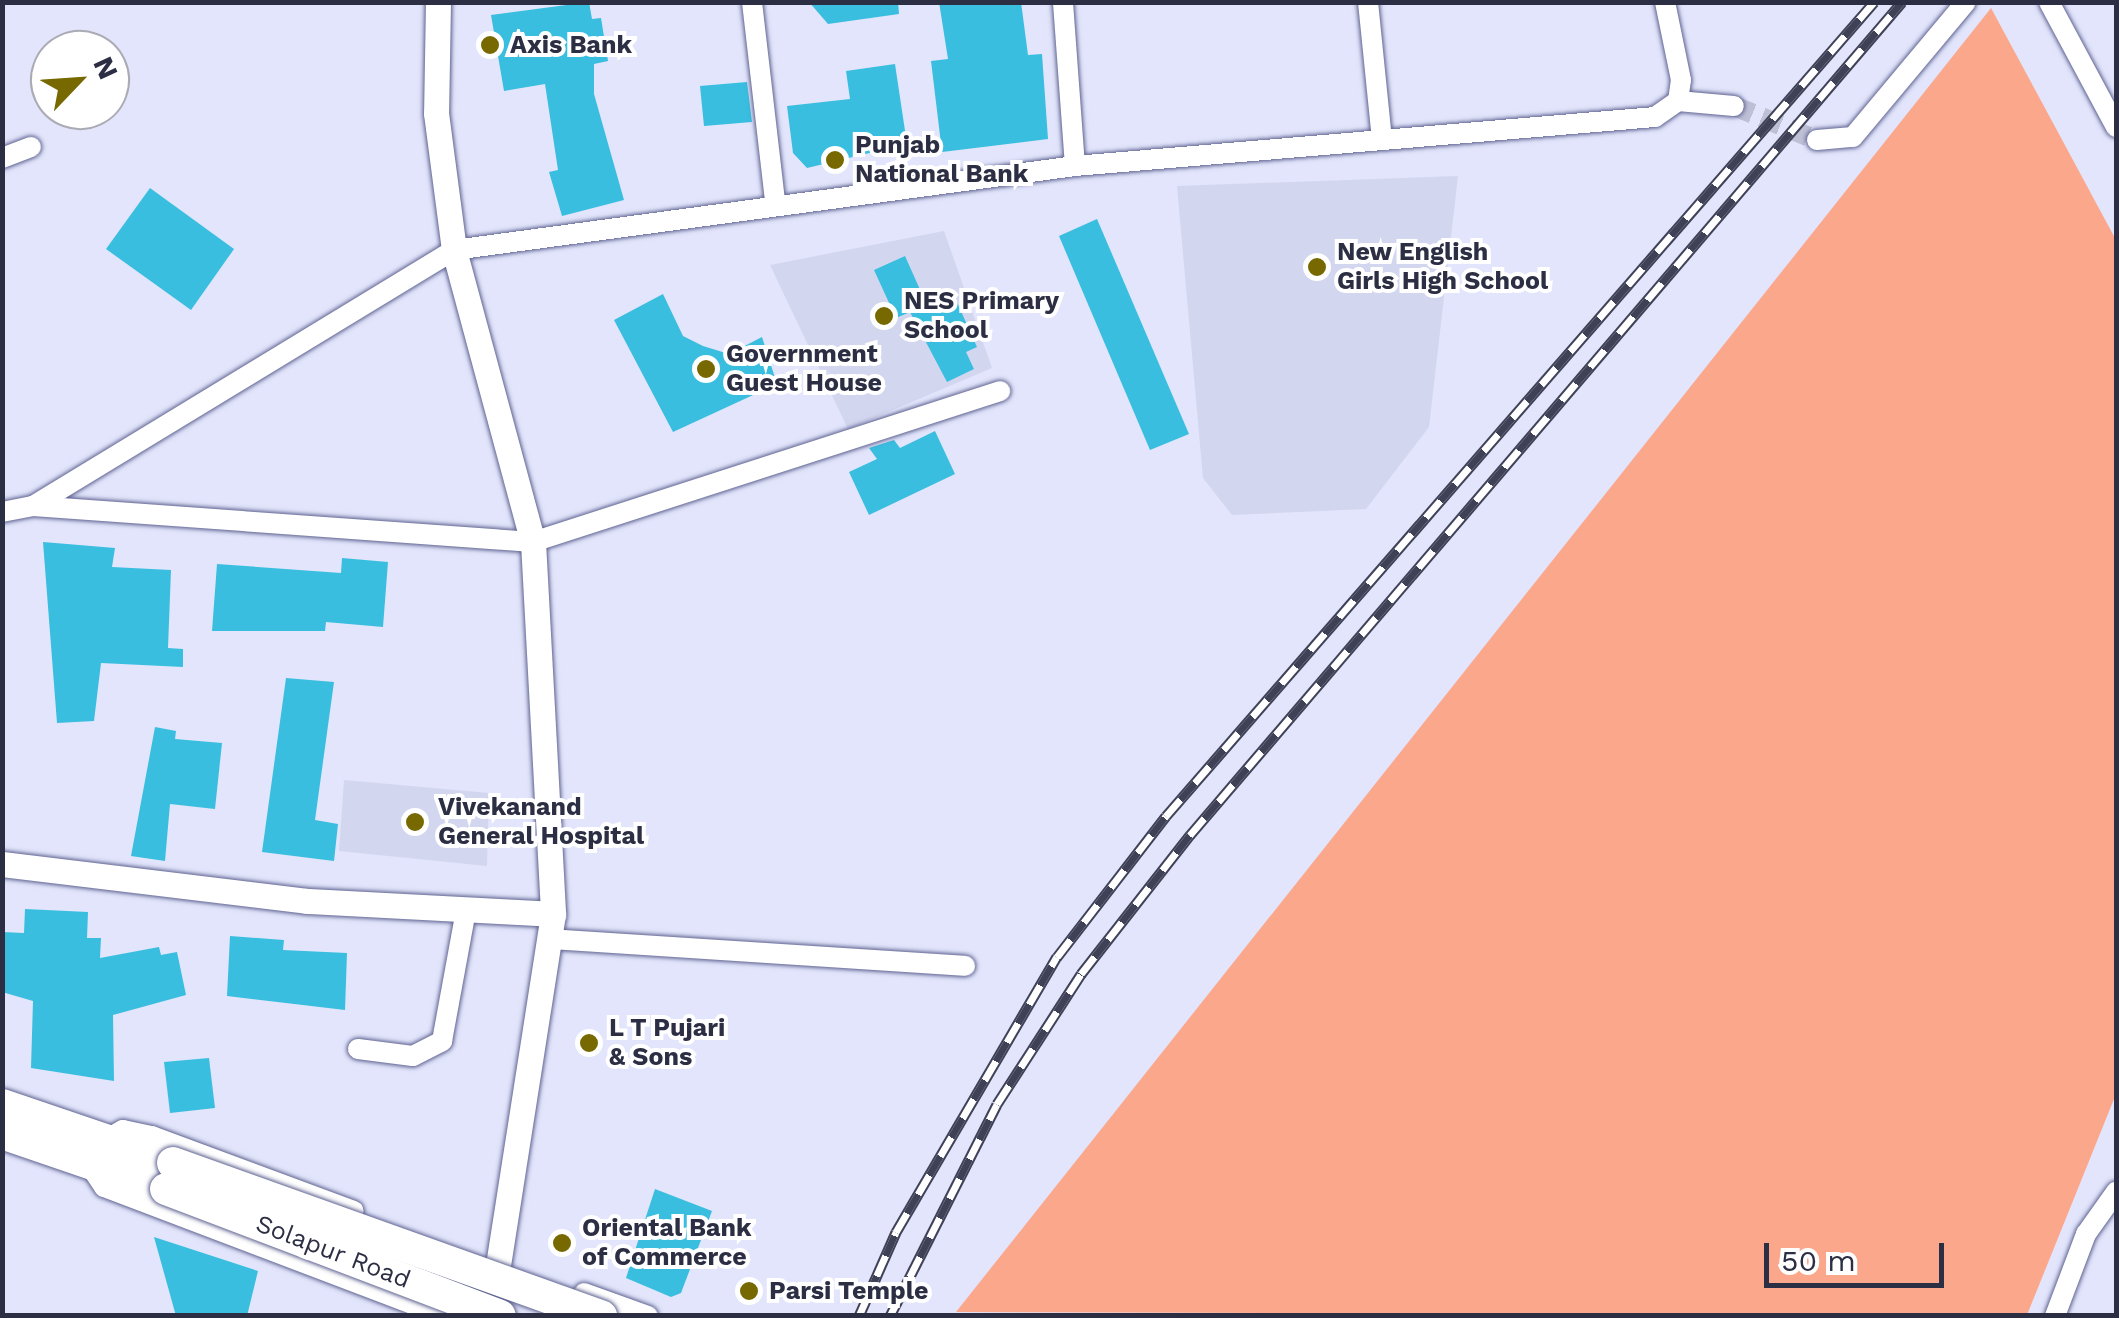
<!DOCTYPE html>
<style>
body{margin:0}
#map{position:relative;width:2119px;height:1318px;overflow:hidden;background:#e2e5fb;font-family:"Work Sans",sans-serif}
div>[style]{position:absolute}
.built>*{inset:0;background:#d3d6ef}
.green>*{inset:0;background:#fba78b}
.building>*{inset:0;background:#39bee0}
.minor-tunnel>*{height:20px;margin-top:-10px;transform-origin:0;background:repeating-linear-gradient(90deg,#bec0d6 0 20px,transparent 0 30px)}
.roads{filter:drop-shadow(0 0 2px #5f6391) drop-shadow(0 0 2px #5f6391)}
.minor>*{height:20px;margin:-10px;padding:0 10px;transform-origin:10px;border-radius:10px;background:#fff}
.tertiary>*{height:25px;margin:-12.5px;padding:0 12.5px;transform-origin:12.5px;border-radius:12.5px;background:#fff}
.primary>*{height:32px;margin:-16px;padding:0 16px;transform-origin:16px;border-radius:16px;background:#fff}
.rail>*{height:11px;margin-top:-5.5px;transform-origin:0;background:repeating-linear-gradient(90deg,#fff 0 22px,#3f4257 0 44px);box-sizing:border-box;border-block:2px solid #3f4257}
.bridges{filter:drop-shadow(0 0 2px #5f6391) drop-shadow(0 0 2px #5f6391)}
.primary-bridge>*{height:32px;margin:-16px;padding:0 16px;transform-origin:16px;border-radius:16px;background:#fff}
.dots>*{width:28px;height:28px;translate:-50% -50%;box-sizing:border-box;border:5px solid #fff;border-radius:50%}
span{translate:-50% -50%;white-space:nowrap;text-align:center;line-height:1.15;-webkit-text-stroke:8px #fff;paint-order:stroke}
.poi-label{font-size:25px;color:#2c2e43;font-weight:700}
.left{translate:0 -50%;text-align:left}
.street-label{font-size:25px;color:#2c2e43}
.frame{position:absolute;inset:0;border:5px solid #2c2e43;pointer-events:none}
.north{position:absolute;left:30px;top:30px;width:100px;height:100px;box-sizing:border-box;background:#fff;border:2px solid #ababb4;border-radius:50%;rotate:65deg;font-size:28px;font-weight:700;line-height:40px;text-align:center;color:#2c2e43}
.north::after{content:'';display:block;margin:auto;width:35px;height:45px;background:#776800;clip-path:polygon(50% 0,100% 100%,50% 72%,0 100%)}
.scale{position:absolute;left:1764px;top:1243px;width:180px;height:45px;box-sizing:border-box;border:5px solid #2c2e43;border-top:0;padding-left:12px;font-size:30px;line-height:35px;white-space:nowrap;color:#2c2e43;-webkit-text-stroke:8px #fff;paint-order:stroke}
</style>
<div id="map">
<div class="built">
<div style="clip-path:polygon(1458px 176px,1429px 427px,1366px 509px,1232px 515px,1203px 478px,1177px 186px)"></div>
<div style="clip-path:polygon(944px 231px,992px 368px,848px 429px,770px 265px)"></div>
<div style="clip-path:polygon(344px 780px,489px 793px,487px 866px,339px 851px)"></div>
</div>
<div class="green">
<div style="clip-path:polygon(1991px 8px,2116px 240px,2116px 1094px,2027px 1315px,956px 1312px)"></div>
</div>
<div class="building">
<div style="clip-path:polygon(589px 2px,592px 19px,601px 18px,608px 61px,594px 64px,594px 94px,624px 200px,562px 216px,549px 172px,558px 170px,545px 84px,504px 91px,491px 15px)"></div>
<div style="clip-path:polygon(809px 2px,898px 2px,899px 14px,828px 24px)"></div>
<div style="clip-path:polygon(939px 2px,1021px 2px,1028px 55px,1042px 54px,1048px 139px,942px 152px,931px 61px,948px 59px)"></div>
<div style="clip-path:polygon(895px 64px,907px 144px,807px 168px,793px 153px,787px 106px,850px 99px,846px 71px)"></div>
<div style="clip-path:polygon(747px 82px,752px 122px,704px 126px,700px 86px)"></div>
<div style="clip-path:polygon(150px 188px,234px 249px,191px 310px,106px 249px)"></div>
<div style="clip-path:polygon(1097px 219px,1189px 434px,1150px 450px,1059px 236px)"></div>
<div style="clip-path:polygon(905px 256px,926px 303px,952px 291px,977px 347px,966px 352px,974px 369px,947px 382px,910px 312px,896px 318px,874px 270px)"></div>
<div style="clip-path:polygon(663px 294px,683px 336px,703px 346px,729px 354px,762px 337px,777px 384px,673px 432px,614px 320px)"></div>
<div style="clip-path:polygon(935px 431px,955px 474px,869px 515px,849px 472px,877px 459px,869px 448px,894px 440px,900px 448px)"></div>
<div style="clip-path:polygon(43px 542px,115px 548px,112px 567px,171px 570px,168px 648px,183px 649px,183px 667px,101px 663px,94px 721px,57px 723px)"></div>
<div style="clip-path:polygon(342px 558px,388px 562px,383px 627px,326px 622px,325px 631px,212px 631px,217px 564px,341px 573px)"></div>
<div style="clip-path:polygon(286px 678px,334px 682px,315px 820px,338px 824px,334px 861px,262px 852px)"></div>
<div style="clip-path:polygon(155px 727px,176px 731px,175px 739px,222px 743px,215px 809px,170px 804px,165px 861px,131px 856px)"></div>
<div style="clip-path:polygon(25px 909px,88px 912px,87px 938px,101px 938px,100px 958px,159px 947px,161px 955px,177px 952px,186px 995px,113px 1015px,114px 1081px,31px 1068px,33px 1001px,2px 992px,2px 932px,24px 933px)"></div>
<div style="clip-path:polygon(230px 936px,284px 940px,283px 950px,347px 953px,345px 1010px,227px 996px)"></div>
<div style="clip-path:polygon(209px 1058px,215px 1108px,170px 1113px,164px 1062px)"></div>
<div style="clip-path:polygon(655px 1189px,712px 1211px,681px 1293px,671px 1297px,626px 1278px)"></div>
<div style="clip-path:polygon(154px 1237px,258px 1271px,247px 1316px,176px 1316px)"></div>
</div>
<div class="minor-tunnel">
<div style="left:1734px;top:106px;width:90px;rotate:22.3deg"></div>
</div>
<div class="roads">
<div class="minor">
<div style="left:752px;top:2px;width:200px;rotate:83.4deg"></div>
<div style="left:1368px;top:2px;width:138px;rotate:84.2deg"></div>
<div style="left:2049px;top:2px;width:142px;rotate:61.8deg"></div>
<div style="left:1678px;top:101px;width:56px;rotate:5.1deg"></div>
<div style="left:1817px;top:140px;width:36px;rotate:-5deg"></div>
<div style="left:1853px;top:137px;width:176px;rotate:-50.1deg"></div>
<div style="left:2px;top:158px;width:31px;rotate:-21deg"></div>
<div style="left:1075px;top:166px;width:582px;rotate:-4.83deg"></div>
<div style="left:1655px;top:117px;width:28px;rotate:-35deg"></div>
<div style="left:1678px;top:101px;width:21px;rotate:-82deg"></div>
<div style="left:1681px;top:80px;width:80px;rotate:-101.6deg"></div>
<div style="left:33px;top:506px;width:493px;rotate:-31.3deg"></div>
<div style="left:454px;top:250px;width:627px;rotate:-7.7deg"></div>
<div style="left:1075px;top:166px;width:164px;rotate:-94.2deg"></div>
<div style="left:2px;top:512px;width:32px;rotate:-11deg"></div>
<div style="left:33px;top:506px;width:501px;rotate:4.12deg"></div>
<div style="left:533px;top:542px;width:491px;rotate:-17.9deg"></div>
<div style="left:550px;top:939px;width:416px;rotate:3.7deg"></div>
<div style="left:358px;top:1049px;width:55px;rotate:7.3deg"></div>
<div style="left:413px;top:1056px;width:33px;rotate:-27deg"></div>
<div style="left:442px;top:1041px;width:133px;rotate:-79.6deg"></div>
<div style="left:109px;top:1138px;width:16px;rotate:-30deg"></div>
<div style="left:123px;top:1130px;width:30px;rotate:12deg"></div>
<div style="left:152px;top:1136px;width:215px;rotate:20.4deg"></div>
<div style="left:88px;top:1163px;width:29px;rotate:56deg"></div>
<div style="left:104px;top:1187px;width:364px;rotate:20.8deg"></div>
<div style="left:584px;top:1293px;width:68px;rotate:19.8deg"></div>
<div style="left:2055px;top:1316px;width:88px;rotate:-69.3deg"></div>
<div style="left:2086px;top:1234px;width:52px;rotate:-54.5deg"></div>
</div>
<div class="tertiary">
<div style="left:438px;top:2px;width:111px;rotate:91deg"></div>
<div style="left:436px;top:113px;width:138px;rotate:82.5deg"></div>
<div style="left:454px;top:250px;width:302px;rotate:74.9deg"></div>
<div style="left:533px;top:542px;width:373px;rotate:86.9deg"></div>
<div style="left:553px;top:914px;width:407px;rotate:98.9deg"></div>
<div style="left:2px;top:864px;width:307px;rotate:6.9deg"></div>
<div style="left:307px;top:901px;width:246px;rotate:3deg"></div>
</div>
<div class="primary">
<div style="left:2px;top:1105px;width:181px;rotate:18.7deg"></div>
<div style="left:2px;top:1133px;width:173px;rotate:18.9deg"></div>
</div>
</div>
<div class="rail">
<div style="left:859px;top:1316px;width:92px;rotate:-66.2deg"></div>
<div style="left:896px;top:1232px;width:319px;rotate:-59.7deg"></div>
<div style="left:1057px;top:957px;width:178px;rotate:-52.3deg"></div>
<div style="left:1166px;top:816px;width:1079px;rotate:-48.98deg"></div>
<div style="left:890px;top:1316px;width:237px;rotate:-63.2deg"></div>
<div style="left:997px;top:1104px;width:155px;rotate:-57.1deg"></div>
<div style="left:1081px;top:974px;width:177px;rotate:-51.9deg"></div>
<div style="left:1190px;top:835px;width:1096px;rotate:-49.48deg"></div>
</div>
<div class="bridges">
<div class="primary-bridge">
<div style="left:173px;top:1163px;width:455px;rotate:19.7deg"></div>
<div style="left:166px;top:1189px;width:357px;rotate:20.8deg"></div>
</div>
</div>
<div class="dots">
<div style="left:490px;top:45px;background:#776800"></div>
<div style="left:835px;top:160px;background:#776800"></div>
<div style="left:1317px;top:267px;background:#776800"></div>
<div style="left:884px;top:316px;background:#776800"></div>
<div style="left:706px;top:369px;background:#776800"></div>
<div style="left:415px;top:822px;background:#776800"></div>
<div style="left:589px;top:1043px;background:#776800"></div>
<div style="left:562px;top:1243px;background:#776800"></div>
<div style="left:749px;top:1291px;background:#776800"></div>
</div>
<div class="poi-label">
<span class="left" style="left:510px;top:45px">Axis Bank</span>
<span class="left" style="left:855px;top:160px">Punjab<br>National Bank</span>
<span class="left" style="left:1337px;top:267px">New English<br>Girls High School</span>
<span class="left" style="left:904px;top:316px">NES Primary<br>School</span>
<span class="left" style="left:726px;top:369px">Government<br>Guest House</span>
<span class="left" style="left:438px;top:822px">Vivekanand<br>General Hospital</span>
<span class="left" style="left:609px;top:1043px">L T Pujari<br>&amp; Sons</span>
<span class="left" style="left:582px;top:1243px">Oriental Bank<br>of Commerce</span>
<span class="left" style="left:769px;top:1291px">Parsi Temple</span>
</div>
<div class="street-label">
<span style="left:333px;top:1252px;rotate:21deg">Solapur Road</span>
</div>
<div class="frame"></div>
<div class="north">N</div>
<div class="scale">50 m</div>
</div>
